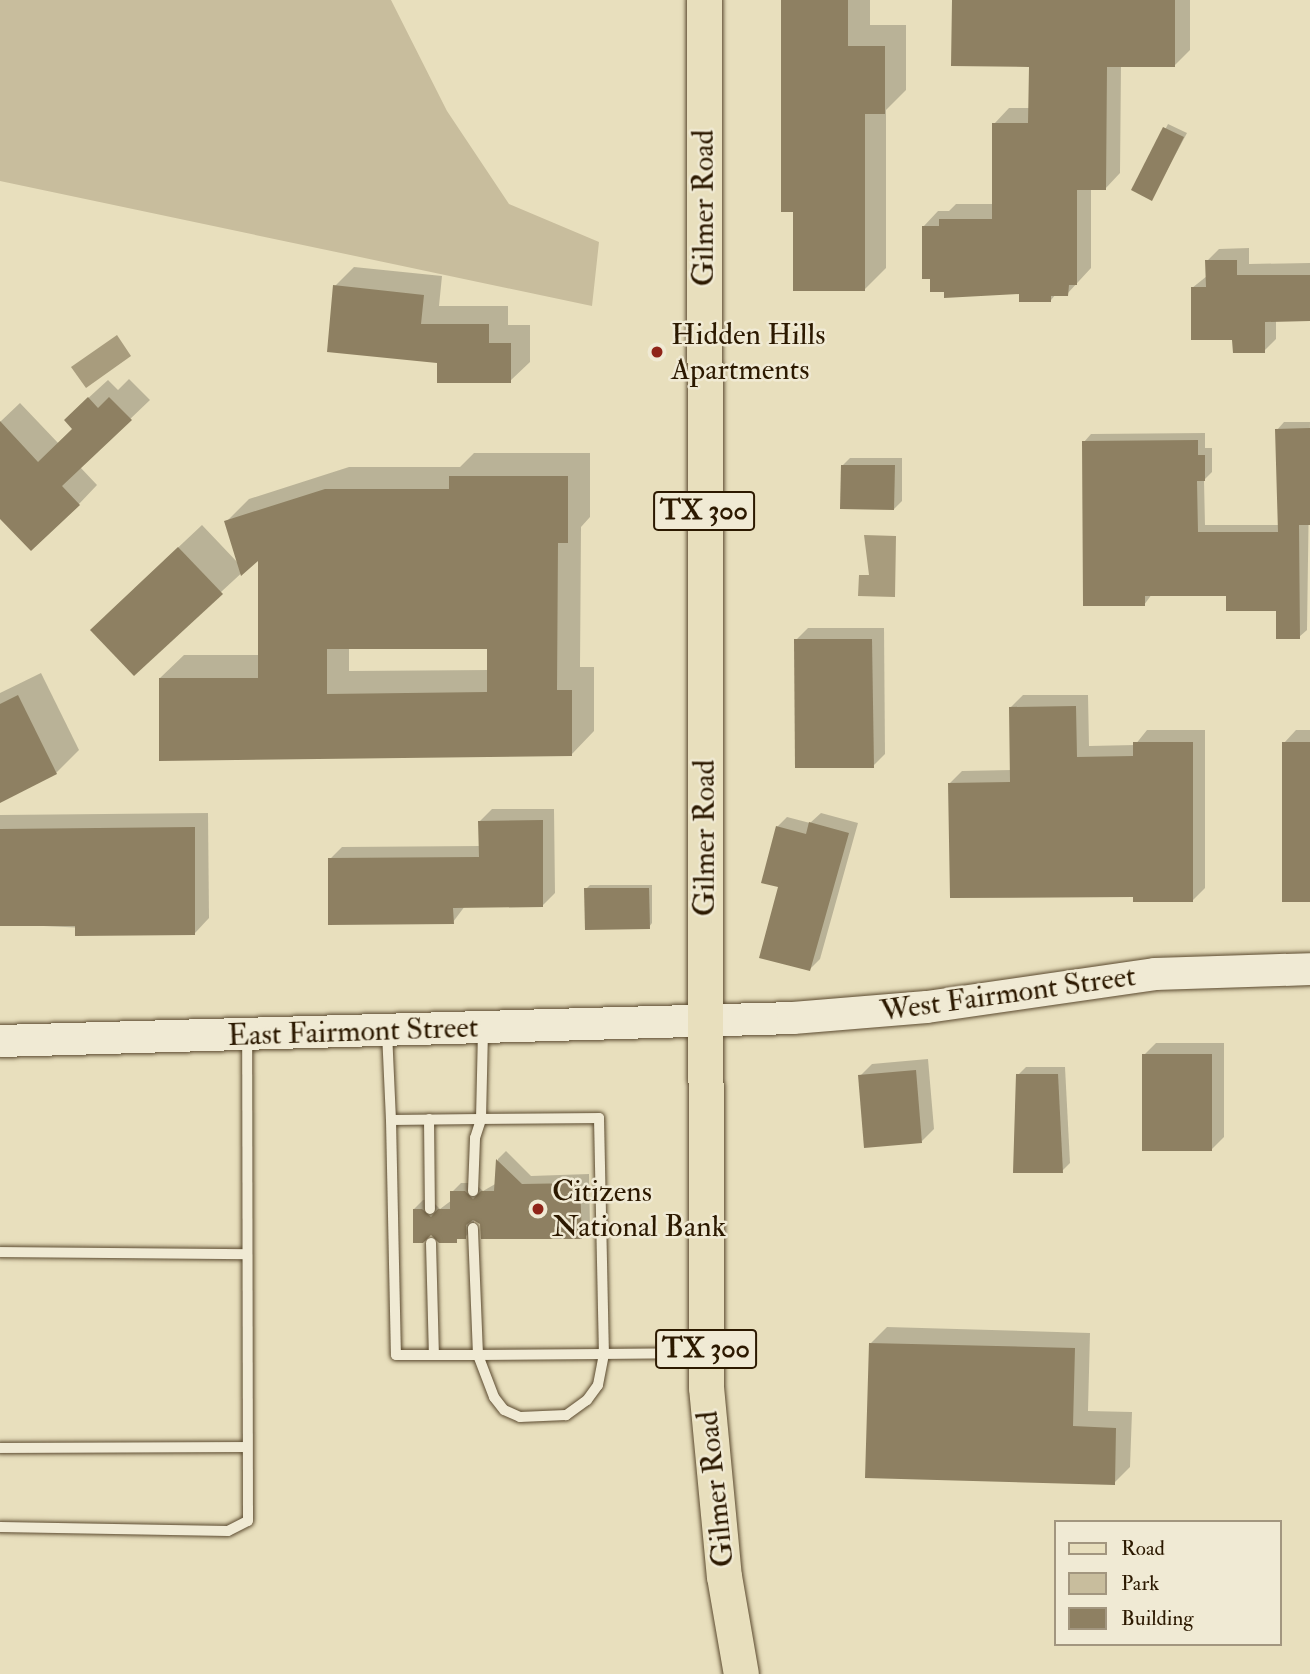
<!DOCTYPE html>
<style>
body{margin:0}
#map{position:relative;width:1310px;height:1674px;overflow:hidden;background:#e8dfbd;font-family:"IM FELL Double Pica",serif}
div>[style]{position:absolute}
.green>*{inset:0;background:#c8bd9d}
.water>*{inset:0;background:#a89c7d}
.shadow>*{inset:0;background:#0003}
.building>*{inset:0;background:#8e8062}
.roads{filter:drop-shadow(0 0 2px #5b4a2f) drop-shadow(0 0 2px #5b4a2f)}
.lane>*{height:10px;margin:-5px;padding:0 5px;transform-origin:5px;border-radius:5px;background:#f0ead4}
.secondary>*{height:32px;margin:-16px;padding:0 16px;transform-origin:16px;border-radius:16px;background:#f0ead4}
.primary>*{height:35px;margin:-17.5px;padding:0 17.5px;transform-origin:17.5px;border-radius:17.5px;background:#e8dfbd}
.dots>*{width:19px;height:19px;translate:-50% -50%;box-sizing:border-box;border:4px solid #f0ead4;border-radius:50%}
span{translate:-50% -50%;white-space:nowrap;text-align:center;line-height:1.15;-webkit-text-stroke:5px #f0ead4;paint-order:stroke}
.shield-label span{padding:2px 5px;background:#f0ead4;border:2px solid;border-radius:5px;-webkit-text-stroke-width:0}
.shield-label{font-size:28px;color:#2c1900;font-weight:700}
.street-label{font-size:30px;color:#2c1900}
.poi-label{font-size:30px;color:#2c1900}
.left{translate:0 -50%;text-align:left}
.legend{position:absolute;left:1054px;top:1520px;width:228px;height:126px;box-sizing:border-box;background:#f0ead4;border:2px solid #a2967f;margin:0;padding:9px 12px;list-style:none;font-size:21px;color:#2c1900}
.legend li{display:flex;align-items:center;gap:14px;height:35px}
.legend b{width:35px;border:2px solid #a2967f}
</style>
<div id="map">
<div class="green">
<div style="clip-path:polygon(0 0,391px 0,447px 111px,509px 204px,599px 242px,592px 306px,0 181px)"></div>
</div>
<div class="water">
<div style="clip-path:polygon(117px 335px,131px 356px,86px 388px,71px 367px)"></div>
<div style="clip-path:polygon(864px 535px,896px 536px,895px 597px,858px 596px,859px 575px,869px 575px)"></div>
</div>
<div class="shadow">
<div style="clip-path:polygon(782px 0,870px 0,870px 25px,906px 25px,906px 90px,886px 110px,886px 268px,864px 290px,795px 211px)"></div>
<div style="clip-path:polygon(953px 0,1190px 0,1190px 50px,1174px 66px,1121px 65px,1120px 173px,1105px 189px,1091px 188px,1091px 268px,1067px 294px,1056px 294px,1051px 300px,1021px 292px,946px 290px,923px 227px,938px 211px,949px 211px,956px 204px,994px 204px,994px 124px,1009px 108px,1030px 108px,1031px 65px)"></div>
<div style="clip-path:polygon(1168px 124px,1187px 133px,1152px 198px,1134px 190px)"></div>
<div style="clip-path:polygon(1249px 248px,1249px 264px,1310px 263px,1310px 320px,1276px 320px,1276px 339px,1264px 351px,1234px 338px,1192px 288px,1207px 276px,1207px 261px,1219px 249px)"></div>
<div style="clip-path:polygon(354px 267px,442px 276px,439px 306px,508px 306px,508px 325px,530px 325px,530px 362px,510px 381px,439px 362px,335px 286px)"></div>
<div style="clip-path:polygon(129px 379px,150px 400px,80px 467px,97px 485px,79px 504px,0 517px,0 422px,20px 403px,59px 444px,74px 429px,85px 401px,108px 380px,118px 390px)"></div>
<div style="clip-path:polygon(1284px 422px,1310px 422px,1307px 630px,1299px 637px,1278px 609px,1227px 594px,1152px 594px,1144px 605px,1084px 442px,1091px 434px,1205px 433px,1205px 448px,1212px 448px,1212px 472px,1204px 480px,1205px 525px,1280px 525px,1277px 430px)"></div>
<div style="clip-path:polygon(evenodd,474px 453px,590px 453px,590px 517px,581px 527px,580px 667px,594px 667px,594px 731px,571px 755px,160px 678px,184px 655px,259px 655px,259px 557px,221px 592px,115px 607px,202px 525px,239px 564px,226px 522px,249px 499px,349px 467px,460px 467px,474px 453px,349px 647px,489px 647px,489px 670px,349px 671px,349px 647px)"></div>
<div style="clip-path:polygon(850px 458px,902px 458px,902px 501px,894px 509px,842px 466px)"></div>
<div style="clip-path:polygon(808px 628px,884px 628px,885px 754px,873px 766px,796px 640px)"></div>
<div style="clip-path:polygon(41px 673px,79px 750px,56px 773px,0 801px,0 693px)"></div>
<div style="clip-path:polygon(1023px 695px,1088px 695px,1089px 746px,1135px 745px,1147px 730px,1205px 730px,1205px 888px,1193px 900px,1135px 895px,950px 783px,962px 771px,1011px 770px,1010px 708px)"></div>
<div style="clip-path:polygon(1296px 730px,1310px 730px,1310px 900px,1284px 743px)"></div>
<div style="clip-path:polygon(492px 809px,554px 809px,555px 893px,543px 905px,465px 906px,453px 922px,330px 859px,342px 847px,480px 846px,480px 821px)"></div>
<div style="clip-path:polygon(208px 813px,209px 918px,195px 933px,0 924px,0 815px)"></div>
<div style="clip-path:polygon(821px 813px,858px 823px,820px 959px,810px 969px,780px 886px,777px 827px,787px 817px,810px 823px)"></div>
<div style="clip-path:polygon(590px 885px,652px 885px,652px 923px,649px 927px,586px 889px)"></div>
<div style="clip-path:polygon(1156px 1043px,1224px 1043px,1224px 1137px,1212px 1149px,1144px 1055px)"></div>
<div style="clip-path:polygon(928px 1059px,934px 1129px,922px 1141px,860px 1076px,872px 1064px)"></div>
<div style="clip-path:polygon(1026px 1067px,1065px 1067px,1070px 1163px,1062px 1171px,1018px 1075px)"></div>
<div style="clip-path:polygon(506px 1151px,531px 1176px,589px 1174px,590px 1228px,581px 1237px,482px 1223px,474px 1219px,474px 1228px,465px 1237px,414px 1209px,423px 1200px,431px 1200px,440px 1209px,452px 1200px,452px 1192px,461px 1183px,474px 1183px,483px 1191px,497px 1183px,498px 1159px)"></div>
<div style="clip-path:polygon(887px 1327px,1090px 1333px,1088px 1411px,1132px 1412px,1130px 1467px,1114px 1483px,871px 1343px)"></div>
</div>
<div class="building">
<div style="clip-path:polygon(781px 0,848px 0,848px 46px,885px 46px,885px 114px,865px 114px,865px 291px,793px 291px,793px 212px,781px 212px)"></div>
<div style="clip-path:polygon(952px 0,1175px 0,1175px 67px,1107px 67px,1106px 190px,1077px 190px,1077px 285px,1069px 285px,1068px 296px,1051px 296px,1051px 302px,1019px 302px,1019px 294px,944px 298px,944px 292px,930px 292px,930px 279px,922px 279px,922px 226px,939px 226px,939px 219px,992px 219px,992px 123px,1028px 123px,1029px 67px,951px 66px)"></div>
<div style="clip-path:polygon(1163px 127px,1184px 137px,1152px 201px,1131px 190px)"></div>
<div style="clip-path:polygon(1205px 260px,1237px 260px,1237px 275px,1310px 275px,1310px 321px,1265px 322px,1265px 353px,1233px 353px,1232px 340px,1191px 340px,1191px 287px,1206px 287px)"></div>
<div style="clip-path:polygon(333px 285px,424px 295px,421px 324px,489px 324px,489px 343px,511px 343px,511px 383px,437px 383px,437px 363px,327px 352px)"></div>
<div style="clip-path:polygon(88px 397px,98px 408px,109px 397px,132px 420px,62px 486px,80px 505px,31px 551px,0 519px,0 421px,38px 462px,72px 429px,64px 420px)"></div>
<div style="clip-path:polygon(1310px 428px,1310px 525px,1299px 525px,1300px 639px,1276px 639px,1276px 611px,1226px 611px,1226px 596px,1145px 596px,1145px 606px,1083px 606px,1082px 441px,1198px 440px,1198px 455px,1205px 455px,1205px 481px,1197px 481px,1198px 532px,1278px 532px,1275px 429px)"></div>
<div style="clip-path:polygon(841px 465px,895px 465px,894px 510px,840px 509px)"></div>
<div style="clip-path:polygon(evenodd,449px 476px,568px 476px,568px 543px,558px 543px,557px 690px,572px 690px,572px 756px,159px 761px,159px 678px,258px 678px,258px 561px,241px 576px,224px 521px,325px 489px,449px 489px,449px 476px,327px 649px,487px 649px,487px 692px,327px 694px,327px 649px)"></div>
<div style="clip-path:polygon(178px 547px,223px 594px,134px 676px,90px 630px)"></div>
<div style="clip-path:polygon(794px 639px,872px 639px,874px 768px,795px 768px)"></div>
<div style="clip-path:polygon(18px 695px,57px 774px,0 803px,0 704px)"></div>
<div style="clip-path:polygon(1076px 706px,1077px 757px,1133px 756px,1133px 742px,1193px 742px,1193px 902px,1133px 902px,1133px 897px,950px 898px,948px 783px,1010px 782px,1009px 707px)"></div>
<div style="clip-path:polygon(1282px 742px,1310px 742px,1310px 902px,1282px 902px)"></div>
<div style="clip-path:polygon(543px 820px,543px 907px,453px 908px,454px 924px,328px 925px,328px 858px,479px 857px,478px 821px)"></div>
<div style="clip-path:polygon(809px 822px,849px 833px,810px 971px,759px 958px,778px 887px,761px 883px,776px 826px,806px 834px)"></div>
<div style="clip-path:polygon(195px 827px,195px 935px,75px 936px,75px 926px,0 926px,0 829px)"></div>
<div style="clip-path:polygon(584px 888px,649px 888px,650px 929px,585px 930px)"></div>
<div style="clip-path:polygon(1142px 1054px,1212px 1054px,1212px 1151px,1142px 1151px)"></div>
<div style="clip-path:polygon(916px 1070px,922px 1143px,864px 1148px,858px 1075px)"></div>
<div style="clip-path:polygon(1016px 1074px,1058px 1074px,1063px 1173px,1013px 1173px)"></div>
<div style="clip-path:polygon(496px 1159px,522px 1184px,580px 1183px,582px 1239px,481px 1239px,480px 1224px,473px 1220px,466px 1225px,466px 1239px,457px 1239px,457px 1243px,439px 1243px,431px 1235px,423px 1243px,413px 1243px,413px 1209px,422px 1209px,431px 1217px,438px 1209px,450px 1209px,450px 1191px,465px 1191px,473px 1199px,481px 1191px,494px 1191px)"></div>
<div style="clip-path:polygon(869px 1343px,1075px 1348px,1073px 1426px,1116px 1428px,1115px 1485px,865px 1478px)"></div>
</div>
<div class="roads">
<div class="lane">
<div style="left:387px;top:1032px;width:88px;rotate:87.4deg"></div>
<div style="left:391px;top:1120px;width:90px;rotate:-0.6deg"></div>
<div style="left:481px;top:1119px;width:88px;rotate:-88.7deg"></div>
<div style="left:429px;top:1119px;width:90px;rotate:89.4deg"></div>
<div style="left:391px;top:1120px;width:235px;rotate:88.8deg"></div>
<div style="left:396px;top:1355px;width:82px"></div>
<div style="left:478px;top:1355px;width:126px;rotate:-0.5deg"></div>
<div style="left:604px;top:1354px;width:32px;rotate:101deg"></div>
<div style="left:598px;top:1385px;width:19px;rotate:126deg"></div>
<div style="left:587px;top:1400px;width:26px;rotate:144deg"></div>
<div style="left:566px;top:1415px;width:46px;rotate:177.5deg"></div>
<div style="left:520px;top:1417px;width:17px;rotate:-156deg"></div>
<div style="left:504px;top:1410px;width:16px;rotate:-128deg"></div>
<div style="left:494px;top:1397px;width:45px;rotate:-110.9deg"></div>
<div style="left:478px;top:1355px;width:127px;rotate:-92.3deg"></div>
<div style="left:473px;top:1191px;width:53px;rotate:-87.8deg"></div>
<div style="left:475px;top:1138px;width:20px;rotate:-72deg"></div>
<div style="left:481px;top:1119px;width:118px;rotate:-0.5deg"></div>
<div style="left:599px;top:1118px;width:236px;rotate:88.8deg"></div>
<div style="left:604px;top:1354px;width:99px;rotate:-0.6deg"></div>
<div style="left:431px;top:1243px;width:112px;rotate:88.5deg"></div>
<div style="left:0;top:1252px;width:247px;rotate:0.5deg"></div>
<div style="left:0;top:1448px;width:247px;rotate:-0.2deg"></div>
<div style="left:0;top:1527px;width:228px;rotate:1deg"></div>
<div style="left:228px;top:1531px;width:22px;rotate:-27deg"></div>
<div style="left:248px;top:1521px;width:484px;rotate:-90.1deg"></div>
</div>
<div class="secondary">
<div style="left:0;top:1041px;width:793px;rotate:-1.66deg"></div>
<div style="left:793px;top:1018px;width:134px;rotate:-4.7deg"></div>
<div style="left:927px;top:1007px;width:230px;rotate:-8.2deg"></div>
<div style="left:1155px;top:974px;width:155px;rotate:-1.8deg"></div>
</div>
<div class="primary">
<div style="left:704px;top:0;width:1387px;rotate:89.92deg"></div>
<div style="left:706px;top:1387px;width:190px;rotate:84.6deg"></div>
<div style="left:724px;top:1576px;width:99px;rotate:80.2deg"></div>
</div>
</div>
<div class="dots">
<div style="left:657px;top:352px;background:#8f2418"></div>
<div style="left:538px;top:1209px;background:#8f2418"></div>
</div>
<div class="shield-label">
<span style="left:704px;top:511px">TX 300</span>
<span style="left:706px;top:1349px">TX 300</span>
</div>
<div class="street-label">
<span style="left:704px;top:208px;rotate:-90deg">Gilmer Road</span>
<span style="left:705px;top:838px;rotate:-90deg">Gilmer Road</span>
<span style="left:1008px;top:994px;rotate:-8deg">West Fairmont Street</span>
<span style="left:353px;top:1032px;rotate:-2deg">East Fairmont Street</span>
<span style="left:716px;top:1489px;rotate:-96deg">Gilmer Road</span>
</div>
<div class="poi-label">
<span class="left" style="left:671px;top:352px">Hidden Hills<br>Apartments</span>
<span class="left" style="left:552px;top:1209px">Citizens<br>National Bank</span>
</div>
<ul class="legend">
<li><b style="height:9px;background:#e8dfbd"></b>Road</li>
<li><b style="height:19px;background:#c8bd9d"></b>Park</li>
<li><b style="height:19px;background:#8e8062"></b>Building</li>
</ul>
</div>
